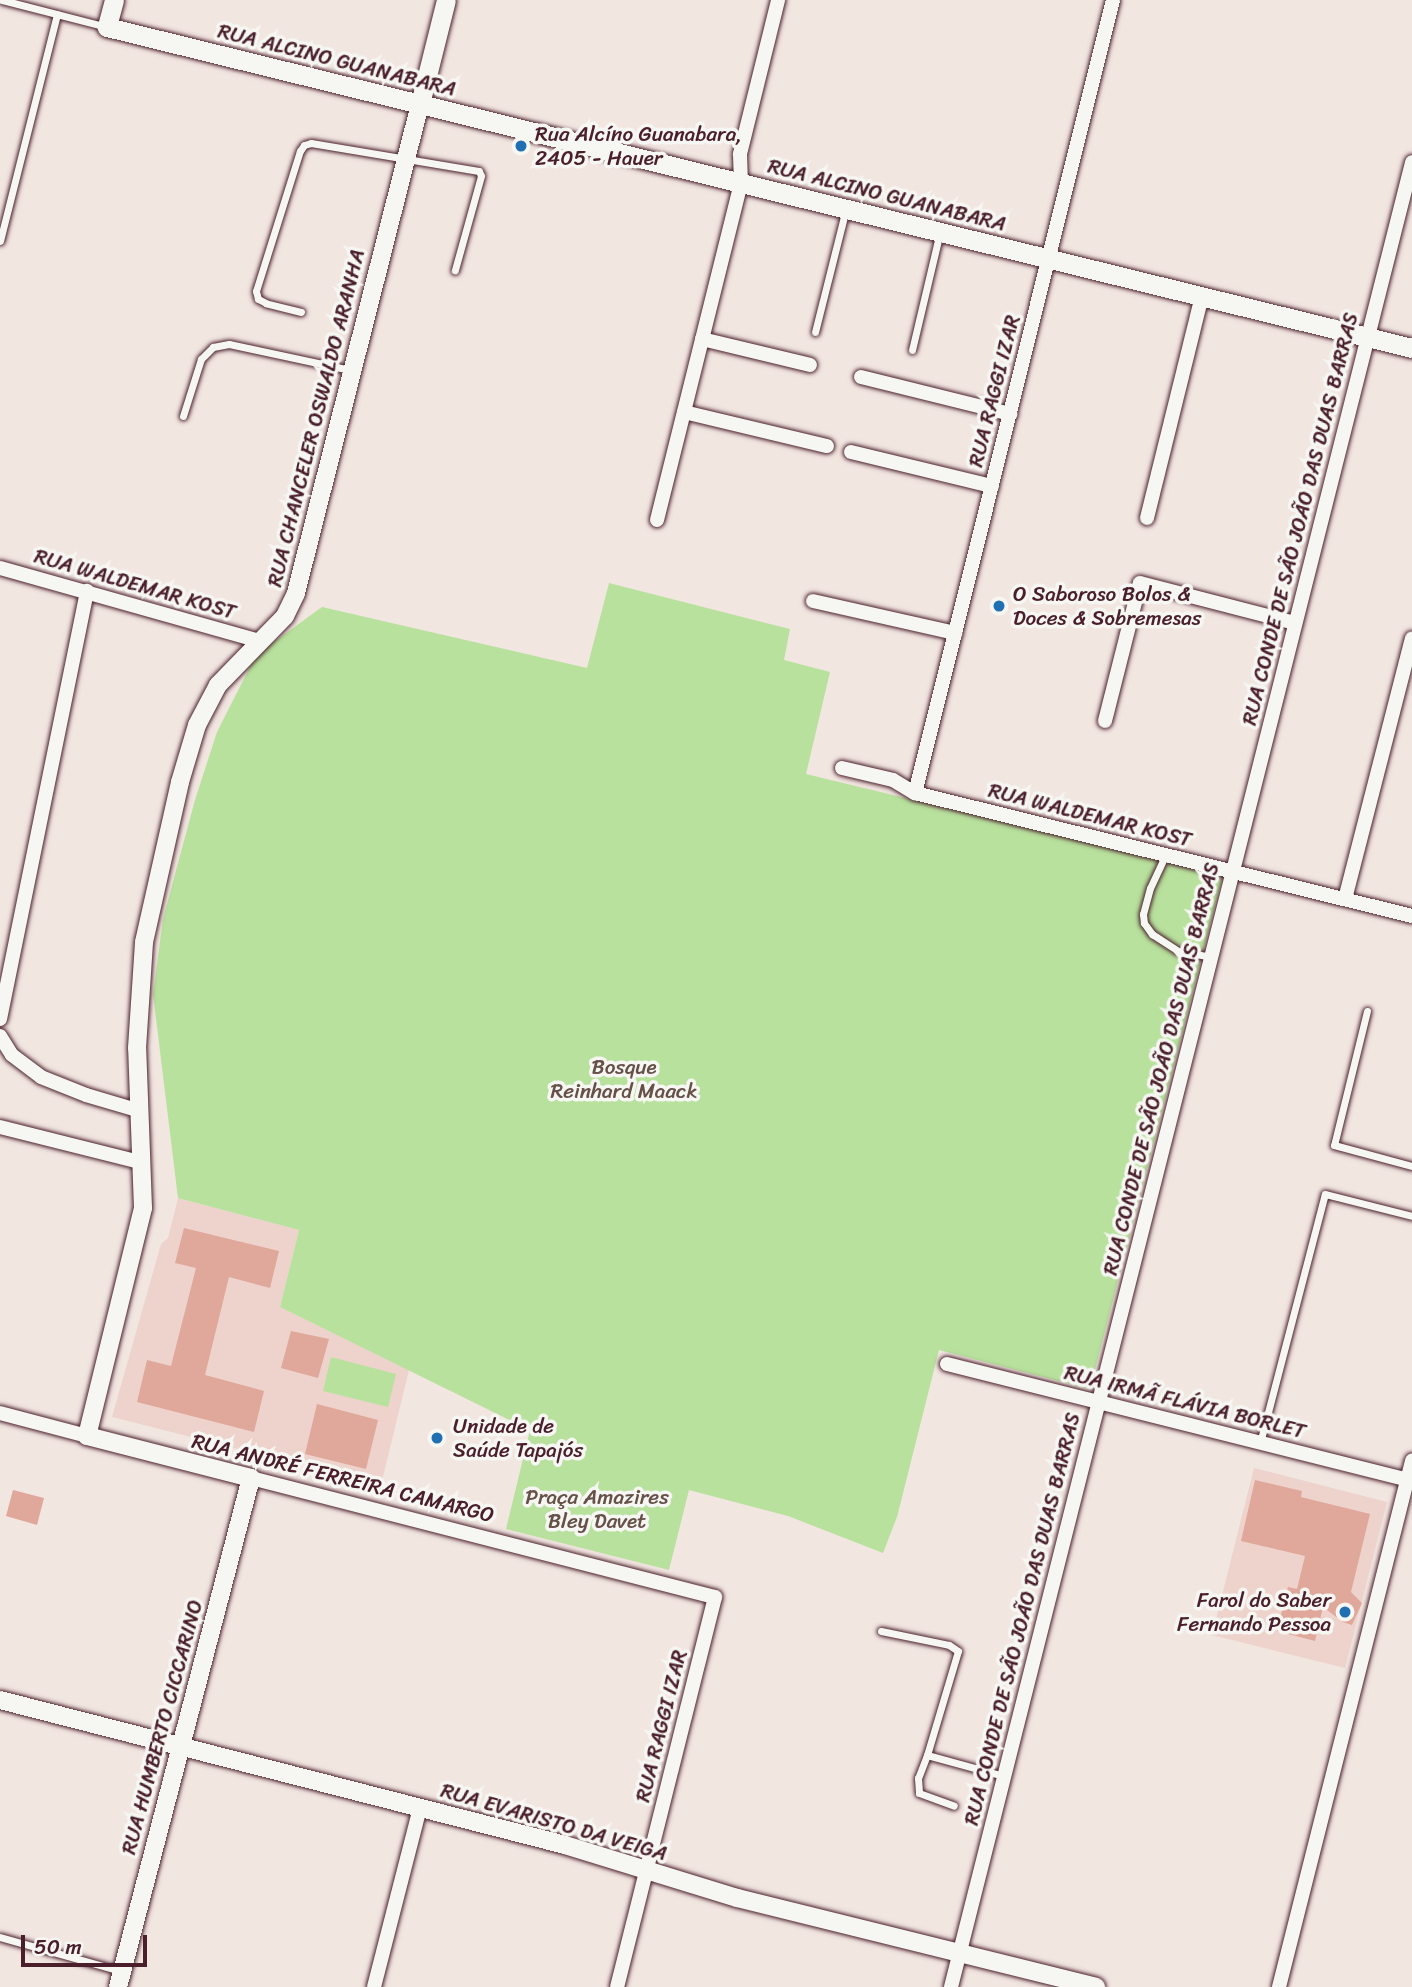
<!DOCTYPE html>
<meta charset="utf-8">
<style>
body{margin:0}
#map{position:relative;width:1412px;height:1987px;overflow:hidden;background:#f2e6e1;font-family:Sriracha,sans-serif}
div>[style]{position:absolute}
.built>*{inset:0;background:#edd3cc}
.green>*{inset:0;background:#b8e19d}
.building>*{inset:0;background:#e0a79b}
.roads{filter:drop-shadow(0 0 2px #4a1f2b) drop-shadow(0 0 2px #4a1f2b)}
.service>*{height:7px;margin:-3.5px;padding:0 3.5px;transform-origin:3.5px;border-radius:3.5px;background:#f6f6f2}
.minor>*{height:14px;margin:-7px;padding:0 7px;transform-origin:7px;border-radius:7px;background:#f6f6f2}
.tertiary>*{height:18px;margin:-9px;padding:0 9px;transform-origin:9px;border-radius:9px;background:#f6f6f2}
.secondary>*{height:19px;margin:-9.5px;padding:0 9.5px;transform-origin:9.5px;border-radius:9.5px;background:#f6f6f2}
.dots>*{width:19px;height:19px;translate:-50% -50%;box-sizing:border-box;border:4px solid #f6f6f2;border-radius:50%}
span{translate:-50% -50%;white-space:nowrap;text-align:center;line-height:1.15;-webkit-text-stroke:7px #f6f6f2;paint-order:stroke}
.street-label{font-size:21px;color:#4a1f2b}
.poi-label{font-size:21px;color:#4a1f2b}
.left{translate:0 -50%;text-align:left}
.right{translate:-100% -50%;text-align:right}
.park-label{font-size:21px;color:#665048}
.scale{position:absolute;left:21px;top:1935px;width:126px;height:32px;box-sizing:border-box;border:4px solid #4a1f2b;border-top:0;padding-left:9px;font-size:21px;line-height:24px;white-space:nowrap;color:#4a1f2b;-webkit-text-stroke:5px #f6f6f2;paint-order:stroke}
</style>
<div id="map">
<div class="built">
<div style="clip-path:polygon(178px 1198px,299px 1230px,280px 1307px,409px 1370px,381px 1485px,112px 1417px,161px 1244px,168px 1238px)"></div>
<div style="clip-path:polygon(1254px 1468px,1387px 1502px,1345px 1668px,1212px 1635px)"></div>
</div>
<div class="green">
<div style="clip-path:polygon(609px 583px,790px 629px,784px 660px,830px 672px,806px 774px,1223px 875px,1090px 1389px,939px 1350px,897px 1517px,883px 1553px,788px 1516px,689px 1490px,669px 1570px,506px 1529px,530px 1430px,280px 1307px,299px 1230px,178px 1198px,153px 994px,163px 919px,195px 800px,217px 732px,256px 655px,322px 607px,587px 668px)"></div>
<div style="clip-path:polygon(331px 1357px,396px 1374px,388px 1407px,323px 1391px)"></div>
</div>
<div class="building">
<div style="clip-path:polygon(184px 1228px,279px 1251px,270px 1288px,229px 1277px,205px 1375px,264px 1391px,254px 1432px,137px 1402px,147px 1360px,171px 1366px,196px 1268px,175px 1263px)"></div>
<div style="clip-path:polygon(291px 1331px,329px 1339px,318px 1378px,281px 1368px)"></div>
<div style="clip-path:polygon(317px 1404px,378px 1420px,366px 1469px,305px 1454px)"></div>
<div style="clip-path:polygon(1255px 1480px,1302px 1491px,1301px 1497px,1370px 1514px,1351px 1592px,1362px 1603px,1352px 1625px,1343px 1622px,1323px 1607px,1315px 1641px,1277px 1631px,1288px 1587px,1297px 1589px,1305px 1556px,1241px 1541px)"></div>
<div style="clip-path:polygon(13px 1490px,44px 1498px,37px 1525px,6px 1516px)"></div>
</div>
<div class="roads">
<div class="service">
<div style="left:2px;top:0;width:108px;rotate:14.4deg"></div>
<div style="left:0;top:241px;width:234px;rotate:-75.9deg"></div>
<div style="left:301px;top:312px;width:36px;rotate:-166deg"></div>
<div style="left:266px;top:303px;width:9px;rotate:-153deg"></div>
<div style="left:258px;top:299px;width:8px;rotate:-104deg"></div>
<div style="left:256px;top:291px;width:147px;rotate:-72.6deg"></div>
<div style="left:300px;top:151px;width:7px;rotate:-56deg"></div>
<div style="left:304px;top:145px;width:7px;rotate:-16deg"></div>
<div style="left:311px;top:143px;width:170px;rotate:9.5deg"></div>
<div style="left:479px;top:171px;width:5px;rotate:68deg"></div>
<div style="left:481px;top:176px;width:98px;rotate:105.5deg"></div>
<div style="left:815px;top:332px;width:127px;rotate:-75.9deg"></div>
<div style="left:912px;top:350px;width:121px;rotate:-76.7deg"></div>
<div style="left:183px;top:416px;width:60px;rotate:-72.5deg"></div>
<div style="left:201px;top:359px;width:17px;rotate:-45deg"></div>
<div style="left:213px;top:347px;width:16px;rotate:-11deg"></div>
<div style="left:229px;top:344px;width:124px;rotate:12.1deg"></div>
<div style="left:1165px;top:856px;width:35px;rotate:115deg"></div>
<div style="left:1150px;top:888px;width:27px;rotate:105deg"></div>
<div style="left:1143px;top:914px;width:9px;rotate:84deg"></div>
<div style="left:1144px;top:923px;width:14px;rotate:54deg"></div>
<div style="left:1152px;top:934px;width:31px;rotate:33deg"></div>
<div style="left:1178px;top:951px;width:34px;rotate:10deg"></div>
<div style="left:1367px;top:1011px;width:138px;rotate:103.8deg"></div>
<div style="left:1334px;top:1145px;width:81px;rotate:15.1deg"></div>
<div style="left:1260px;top:1443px;width:257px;rotate:-75.4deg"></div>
<div style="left:1325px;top:1194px;width:90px;rotate:14.2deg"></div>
<div style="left:881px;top:1631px;width:69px;rotate:11.6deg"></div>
<div style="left:949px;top:1645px;width:11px;rotate:34deg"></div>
<div style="left:958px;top:1651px;width:109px;rotate:106.6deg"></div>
<div style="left:927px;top:1755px;width:80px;rotate:15.3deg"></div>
<div style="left:927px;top:1755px;width:25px;rotate:111deg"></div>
<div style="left:918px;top:1778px;width:15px;rotate:86deg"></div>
<div style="left:919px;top:1793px;width:37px;rotate:20deg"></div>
<div style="left:0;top:1937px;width:126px;rotate:15.7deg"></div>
</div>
<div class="minor">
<div style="left:702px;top:339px;width:111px;rotate:13.5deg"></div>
<div style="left:861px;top:377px;width:154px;rotate:13.9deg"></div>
<div style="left:684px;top:412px;width:147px;rotate:13.4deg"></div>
<div style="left:851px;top:452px;width:145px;rotate:13.6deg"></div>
<div style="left:1147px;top:518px;width:229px;rotate:-76.1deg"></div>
<div style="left:657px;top:520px;width:347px;rotate:-76deg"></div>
<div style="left:741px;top:183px;width:29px;rotate:-92deg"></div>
<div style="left:740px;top:154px;width:159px;rotate:-76.1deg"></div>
<div style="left:0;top:568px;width:269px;rotate:15.7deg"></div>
<div style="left:813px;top:601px;width:146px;rotate:12.7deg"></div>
<div style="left:1105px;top:721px;width:142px;rotate:-75.8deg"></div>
<div style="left:1140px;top:583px;width:160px;rotate:14.5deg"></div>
<div style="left:842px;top:768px;width:52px;rotate:13.2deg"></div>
<div style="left:893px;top:780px;width:26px;rotate:31deg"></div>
<div style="left:915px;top:793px;width:512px;rotate:13.9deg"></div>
<div style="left:915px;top:793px;width:817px;rotate:-75.98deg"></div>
<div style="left:1345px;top:899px;width:269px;rotate:-75.6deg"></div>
<div style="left:0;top:1019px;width:437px;rotate:-78.5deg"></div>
<div style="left:0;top:1036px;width:22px;rotate:58deg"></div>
<div style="left:12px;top:1055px;width:36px;rotate:37deg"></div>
<div style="left:41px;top:1077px;width:48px;rotate:21.8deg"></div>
<div style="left:86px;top:1095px;width:56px;rotate:16.5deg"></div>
<div style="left:0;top:1127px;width:147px;rotate:14.1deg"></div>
<div style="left:947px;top:1364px;width:479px;rotate:14.1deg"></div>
<div style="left:0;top:1413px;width:90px;rotate:14.8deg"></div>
<div style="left:251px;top:1478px;width:479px;rotate:14.4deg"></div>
<div style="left:715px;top:1597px;width:402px;rotate:104.1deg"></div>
<div style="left:374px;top:1987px;width:185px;rotate:-75.6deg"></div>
<div style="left:951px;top:1987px;width:1882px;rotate:-75.82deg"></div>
<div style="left:1279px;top:1987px;width:543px;rotate:-75.81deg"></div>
</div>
<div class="tertiary">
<div style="left:0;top:1700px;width:583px;rotate:14.39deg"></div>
<div style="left:565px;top:1845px;width:180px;rotate:17.1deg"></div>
<div style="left:737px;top:1898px;width:370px;rotate:13.9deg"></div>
<div style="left:118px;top:1987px;width:526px;rotate:-75.36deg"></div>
<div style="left:251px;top:1478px;width:169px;rotate:-165.6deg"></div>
<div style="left:87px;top:1436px;width:235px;rotate:-76.2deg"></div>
<div style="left:143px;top:1208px;width:160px;rotate:-92.1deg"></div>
<div style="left:137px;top:1048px;width:106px;rotate:-86.2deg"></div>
<div style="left:144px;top:942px;width:164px;rotate:-77.3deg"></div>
<div style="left:180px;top:782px;width:59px;rotate:-73.4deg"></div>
<div style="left:197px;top:725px;width:45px;rotate:-62.3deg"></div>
<div style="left:218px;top:685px;width:96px;rotate:-45.8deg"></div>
<div style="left:285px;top:616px;width:25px;rotate:-64deg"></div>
<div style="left:296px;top:593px;width:504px;rotate:-75.77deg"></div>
</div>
<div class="secondary">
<div style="left:114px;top:0;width:28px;rotate:105deg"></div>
<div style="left:107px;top:27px;width:1344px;rotate:13.82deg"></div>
<div style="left:420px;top:104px;width:107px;rotate:-76deg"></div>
</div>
</div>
<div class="dots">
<div style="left:521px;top:146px;background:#1f6fb2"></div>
<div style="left:999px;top:606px;background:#1f6fb2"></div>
<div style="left:437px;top:1438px;background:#1f6fb2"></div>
<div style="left:1345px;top:1612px;background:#1f6fb2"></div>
</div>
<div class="street-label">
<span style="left:337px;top:60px;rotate:14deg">RUA ALCINO GUANABARA</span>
<span style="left:887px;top:195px;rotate:14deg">RUA ALCINO GUANABARA</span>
<span style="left:994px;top:391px;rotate:-76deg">RUA RAGGI IZAR</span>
<span style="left:316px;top:418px;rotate:-76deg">RUA CHANCELER OSWALDO ARANHA</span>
<span style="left:1300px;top:519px;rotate:-76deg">RUA CONDE DE SÃO JOÃO DAS DUAS BARRAS</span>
<span style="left:135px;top:584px;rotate:16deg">RUA WALDEMAR KOST</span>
<span style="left:1090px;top:815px;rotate:14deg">RUA WALDEMAR KOST</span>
<span style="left:1161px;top:1069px;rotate:-76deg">RUA CONDE DE SÃO JOÃO DAS DUAS BARRAS</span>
<span style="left:1185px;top:1402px;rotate:14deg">RUA IRMÃ FLÁVIA BORLET</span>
<span style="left:343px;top:1478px;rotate:14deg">RUA ANDRÉ FERREIRA CAMARGO</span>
<span style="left:1022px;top:1619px;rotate:-76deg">RUA CONDE DE SÃO JOÃO DAS DUAS BARRAS</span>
<span style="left:661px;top:1726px;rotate:-76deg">RUA RAGGI IZAR</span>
<span style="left:162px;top:1727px;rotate:-75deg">RUA HUMBERTO CICCARINO</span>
<span style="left:554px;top:1822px;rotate:16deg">RUA EVARISTO DA VEIGA</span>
</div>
<div class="poi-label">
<span class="left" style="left:535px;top:146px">Rua Alcíno Guanabara,<br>2405 - Hauer</span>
<span class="left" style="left:1013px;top:606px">O Saboroso Bolos &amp;<br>Doces &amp; Sobremesas</span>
<span class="left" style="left:453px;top:1438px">Unidade de<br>Saúde Tapajós</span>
<span class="right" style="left:1331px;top:1612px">Farol do Saber<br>Fernando Pessoa</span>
</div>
<div class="park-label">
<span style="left:624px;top:1079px">Bosque<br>Reinhard Maack</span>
<span style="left:597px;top:1509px">Praça Amazires<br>Bley Davet</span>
</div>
<div class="scale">50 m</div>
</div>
